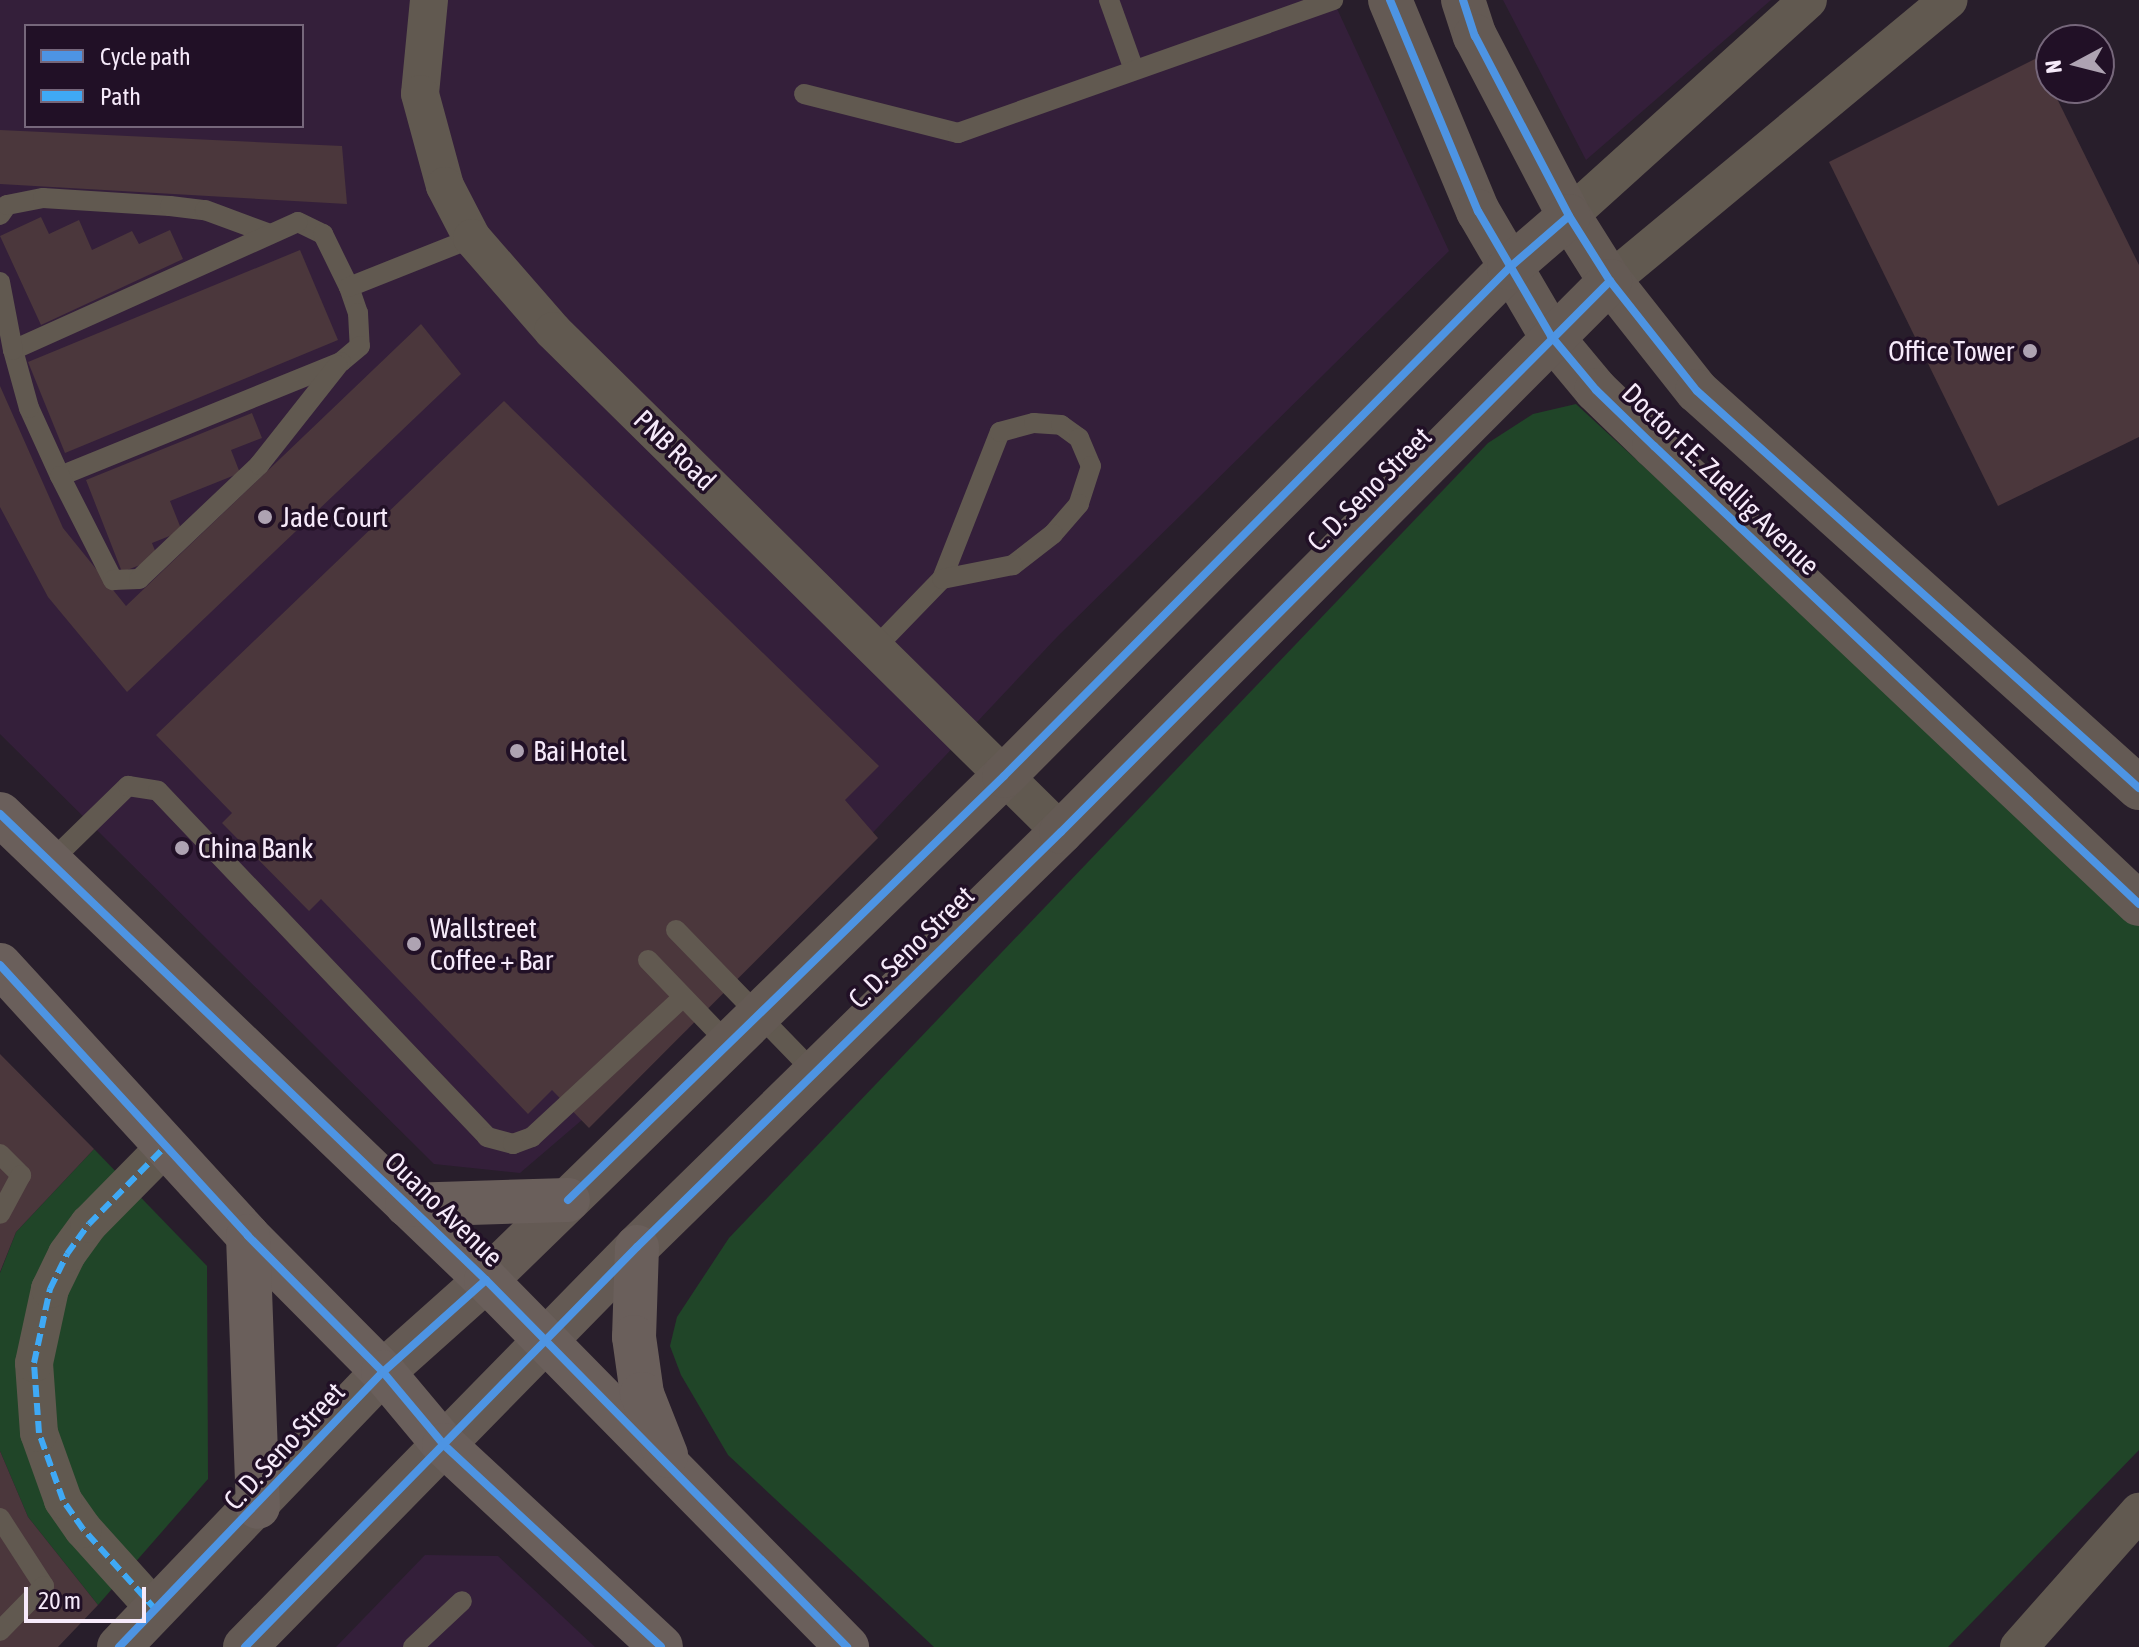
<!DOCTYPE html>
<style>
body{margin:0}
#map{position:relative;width:2139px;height:1647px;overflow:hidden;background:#281e2b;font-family:"Asap Condensed",sans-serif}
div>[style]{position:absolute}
.built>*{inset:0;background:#341f3a}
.green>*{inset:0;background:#204528}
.building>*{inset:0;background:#4b373c}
.lane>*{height:20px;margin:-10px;padding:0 10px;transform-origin:10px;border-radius:10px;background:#615950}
.street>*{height:38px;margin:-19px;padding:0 19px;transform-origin:19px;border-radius:19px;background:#615950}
.secondary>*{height:44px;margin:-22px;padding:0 22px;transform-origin:22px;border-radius:22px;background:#645a54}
.highway>*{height:44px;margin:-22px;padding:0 22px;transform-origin:22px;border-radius:22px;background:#6a5f5b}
.quiet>*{height:6px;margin-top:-3px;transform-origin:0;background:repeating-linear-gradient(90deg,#3fa9f5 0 12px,transparent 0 18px)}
.cycleway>*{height:8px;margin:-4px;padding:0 4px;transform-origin:4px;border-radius:4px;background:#4d94e3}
.dots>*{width:22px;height:22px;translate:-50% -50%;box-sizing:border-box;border:4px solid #211026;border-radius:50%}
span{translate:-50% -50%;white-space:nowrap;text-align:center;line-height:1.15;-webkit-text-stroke:7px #211026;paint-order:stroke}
.poi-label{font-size:28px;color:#f6eafa}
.right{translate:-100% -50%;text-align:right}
.left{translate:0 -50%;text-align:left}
.street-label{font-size:28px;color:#f6eafa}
.legend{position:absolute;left:24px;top:24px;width:280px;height:104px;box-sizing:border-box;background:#211026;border:2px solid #76677b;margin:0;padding:10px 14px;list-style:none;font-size:24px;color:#f6eafa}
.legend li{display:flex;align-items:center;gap:16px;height:40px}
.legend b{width:40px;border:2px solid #76677b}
.north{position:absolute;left:2035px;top:24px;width:80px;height:80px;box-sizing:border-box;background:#211026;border:2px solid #76677b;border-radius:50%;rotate:263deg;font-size:22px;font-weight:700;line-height:32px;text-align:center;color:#f6eafa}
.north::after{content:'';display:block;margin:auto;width:28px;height:36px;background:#aea3b2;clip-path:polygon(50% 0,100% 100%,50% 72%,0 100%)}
.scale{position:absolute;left:24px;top:1587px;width:122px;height:36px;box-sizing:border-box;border:4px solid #f6eafa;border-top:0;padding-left:10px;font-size:24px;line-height:28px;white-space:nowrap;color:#f6eafa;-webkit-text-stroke:6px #211026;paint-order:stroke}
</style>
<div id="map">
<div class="built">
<div style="clip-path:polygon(evenodd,0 0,1333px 0,1449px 251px,1058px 636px,687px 1030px,520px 1173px,434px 1164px,0 734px,0 0,26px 26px,302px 26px,302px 126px,26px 126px,26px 26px)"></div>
<div style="clip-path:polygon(1503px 0,1771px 0,1586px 160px)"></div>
<div style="clip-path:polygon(425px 1555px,498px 1556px,595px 1647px,336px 1647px)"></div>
</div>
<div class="green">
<div style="clip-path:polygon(1576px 404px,2139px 923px,2139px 1450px,1948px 1647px,934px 1647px,728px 1455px,681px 1375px,670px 1346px,677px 1317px,729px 1238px,1488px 443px,1533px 414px)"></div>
<div style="clip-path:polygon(94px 1149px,207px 1266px,208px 1479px,98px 1605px,28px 1517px,0 1451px,0 1273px,16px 1232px)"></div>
</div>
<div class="building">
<div style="clip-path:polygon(2037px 58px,2139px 265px,2139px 437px,1998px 506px,1829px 162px)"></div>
<div style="clip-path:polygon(0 130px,342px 146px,347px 204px,0 184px)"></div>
<div style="clip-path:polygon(41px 217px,49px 234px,79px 220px,92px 250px,132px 231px,139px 244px,170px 230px,183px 259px,41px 325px,0 236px)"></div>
<div style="clip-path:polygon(300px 250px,338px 340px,65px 453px,28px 362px)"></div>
<div style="clip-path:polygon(421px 324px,461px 374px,127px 692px,48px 597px,0 507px,0 386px,63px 528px,126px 606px)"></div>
<div style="clip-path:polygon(504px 401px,879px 766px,845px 800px,878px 838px,589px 1128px,552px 1090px,528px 1114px,321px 899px,309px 911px,222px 823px,232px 813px,156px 735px)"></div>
<div style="clip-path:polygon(252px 413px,262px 438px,231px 450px,240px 473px,170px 501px,182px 531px,152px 543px,158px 558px,122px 572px,86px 480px)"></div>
<div style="clip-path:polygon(0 1054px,94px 1149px,16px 1232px,0 1272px)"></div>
<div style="clip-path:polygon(0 1451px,28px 1517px,98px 1605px,58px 1647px,0 1647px)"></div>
</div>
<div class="lane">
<div style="left:1109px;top:0;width:74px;rotate:70.3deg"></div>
<div style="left:804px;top:94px;width:159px;rotate:14.2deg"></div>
<div style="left:958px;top:133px;width:398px;rotate:-19.5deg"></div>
<div style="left:0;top:215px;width:12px;rotate:-55deg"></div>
<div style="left:7px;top:205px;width:37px;rotate:-11deg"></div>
<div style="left:43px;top:198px;width:127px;rotate:3.6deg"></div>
<div style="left:170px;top:206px;width:35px;rotate:7deg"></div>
<div style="left:205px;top:210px;width:69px;rotate:20.3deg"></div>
<div style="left:298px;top:222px;width:28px;rotate:26deg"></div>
<div style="left:323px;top:234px;width:59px;rotate:63.9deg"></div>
<div style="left:349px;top:287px;width:28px;rotate:71deg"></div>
<div style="left:358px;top:313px;width:33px;rotate:87deg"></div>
<div style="left:360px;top:346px;width:25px;rotate:140deg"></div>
<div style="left:341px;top:362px;width:303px;rotate:157.9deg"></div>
<div style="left:60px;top:476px;width:75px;rotate:-114.5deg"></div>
<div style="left:29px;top:408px;width:60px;rotate:-105.4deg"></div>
<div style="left:13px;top:350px;width:312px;rotate:-24.2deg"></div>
<div style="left:0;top:282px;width:69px;rotate:79.2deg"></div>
<div style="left:349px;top:287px;width:132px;rotate:-21.7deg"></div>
<div style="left:60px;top:476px;width:117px;rotate:63deg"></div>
<div style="left:113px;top:580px;width:26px;rotate:-2deg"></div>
<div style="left:139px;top:579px;width:166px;rotate:-43.5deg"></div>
<div style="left:259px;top:465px;width:127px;rotate:-51.7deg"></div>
<div style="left:876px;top:647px;width:95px;rotate:-45.9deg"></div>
<div style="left:942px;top:579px;width:158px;rotate:-68.5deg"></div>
<div style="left:1000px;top:432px;width:35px;rotate:-15deg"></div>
<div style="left:1034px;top:423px;width:27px;rotate:4deg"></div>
<div style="left:1061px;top:425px;width:22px;rotate:36deg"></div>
<div style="left:1079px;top:438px;width:30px;rotate:67deg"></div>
<div style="left:1091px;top:466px;width:40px;rotate:108deg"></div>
<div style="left:1079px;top:504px;width:40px;rotate:131deg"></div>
<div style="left:1053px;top:534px;width:51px;rotate:142.2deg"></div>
<div style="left:1013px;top:565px;width:72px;rotate:168.8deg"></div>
<div style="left:50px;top:862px;width:109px;rotate:-44.3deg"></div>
<div style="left:128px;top:786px;width:30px;rotate:9deg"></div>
<div style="left:158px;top:791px;width:477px;rotate:46.4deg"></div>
<div style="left:487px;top:1137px;width:27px;rotate:15deg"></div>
<div style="left:513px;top:1144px;width:20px;rotate:-20deg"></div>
<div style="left:532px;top:1137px;width:206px;rotate:-42.8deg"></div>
<div style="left:676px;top:930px;width:198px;rotate:45.8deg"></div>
<div style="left:648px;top:960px;width:115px;rotate:46.1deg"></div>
<div style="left:0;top:1154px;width:30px;rotate:45deg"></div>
<div style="left:21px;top:1175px;width:44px;rotate:118.3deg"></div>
<div style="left:0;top:1518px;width:81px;rotate:57.1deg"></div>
<div style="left:44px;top:1586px;width:63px;rotate:134.4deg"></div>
<div style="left:413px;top:1647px;width:67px;rotate:-43.2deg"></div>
</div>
<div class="street">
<div style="left:429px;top:0;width:94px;rotate:95.5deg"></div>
<div style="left:420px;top:94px;width:95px;rotate:74.8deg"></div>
<div style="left:445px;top:186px;width:59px;rotate:62.6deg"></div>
<div style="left:472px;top:238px;width:123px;rotate:48.9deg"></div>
<div style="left:553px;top:331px;width:713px;rotate:44.6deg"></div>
<div style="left:1569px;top:216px;width:322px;rotate:-42.1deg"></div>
<div style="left:1610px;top:281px;width:440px;rotate:-39.7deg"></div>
<div style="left:156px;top:1610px;width:109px;rotate:-132deg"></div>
<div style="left:83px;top:1529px;width:35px;rotate:-125deg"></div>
<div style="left:63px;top:1500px;width:71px;rotate:-109.7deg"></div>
<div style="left:39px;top:1433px;width:70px;rotate:-94.1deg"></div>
<div style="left:34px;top:1363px;width:76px;rotate:-77.8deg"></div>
<div style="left:50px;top:1289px;width:39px;rotate:-64deg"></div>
<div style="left:67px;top:1254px;width:37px;rotate:-54deg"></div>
<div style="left:89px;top:1224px;width:110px;rotate:-45.4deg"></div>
<div style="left:2019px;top:1647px;width:181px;rotate:-48.4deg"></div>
</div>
<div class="secondary">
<div style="left:1390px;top:0;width:229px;rotate:67.4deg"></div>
<div style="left:1478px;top:211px;width:145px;rotate:59.7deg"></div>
<div style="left:1551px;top:336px;width:70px;rotate:50.2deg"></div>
<div style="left:1596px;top:390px;width:81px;rotate:44deg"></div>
<div style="left:1654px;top:446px;width:667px;rotate:43.36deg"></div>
<div style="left:1463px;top:0;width:38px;rotate:72deg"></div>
<div style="left:1475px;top:36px;width:203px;rotate:62.4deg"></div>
<div style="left:1569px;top:216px;width:77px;rotate:57.8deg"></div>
<div style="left:1610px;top:281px;width:140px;rotate:51.7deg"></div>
<div style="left:1697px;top:391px;width:594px;rotate:41.93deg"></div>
<div style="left:119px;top:1647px;width:381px;rotate:-46.2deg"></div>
<div style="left:383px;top:1372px;width:138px;rotate:-41.8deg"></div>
<div style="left:486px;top:1280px;width:723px;rotate:-44.22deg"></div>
<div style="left:1004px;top:776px;width:716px;rotate:-45.17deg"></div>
<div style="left:1509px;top:268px;width:79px;rotate:-40.9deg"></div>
<div style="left:245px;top:1647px;width:560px;rotate:-45.58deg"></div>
<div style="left:637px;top:1247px;width:593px;rotate:-44.39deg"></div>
<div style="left:1061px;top:832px;width:778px;rotate:-45.1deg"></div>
</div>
<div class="highway">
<div style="left:0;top:814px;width:673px;rotate:43.8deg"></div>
<div style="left:486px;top:1280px;width:515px;rotate:45.47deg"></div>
<div style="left:0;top:965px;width:367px;rotate:47.5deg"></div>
<div style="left:248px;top:1236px;width:192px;rotate:45.2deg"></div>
<div style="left:383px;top:1372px;width:95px;rotate:50.1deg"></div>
<div style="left:444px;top:1445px;width:296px;rotate:42.9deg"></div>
<div style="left:407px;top:1205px;width:161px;rotate:-1.8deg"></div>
<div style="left:248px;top:1236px;width:271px;rotate:87.9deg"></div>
<div style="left:637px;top:1247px;width:90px;rotate:91.9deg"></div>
<div style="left:634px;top:1337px;width:58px;rotate:82deg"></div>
<div style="left:642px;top:1394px;width:66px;rotate:68.5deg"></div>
</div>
<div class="quiet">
<div style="left:156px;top:1610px;width:109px;rotate:-132deg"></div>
<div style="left:83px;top:1529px;width:35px;rotate:-125deg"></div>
<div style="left:63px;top:1500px;width:71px;rotate:-109.7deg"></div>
<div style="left:39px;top:1433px;width:70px;rotate:-94.1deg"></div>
<div style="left:34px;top:1363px;width:76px;rotate:-77.8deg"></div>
<div style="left:50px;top:1289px;width:39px;rotate:-64deg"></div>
<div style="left:67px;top:1254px;width:37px;rotate:-54deg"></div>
<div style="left:89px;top:1224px;width:110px;rotate:-45.4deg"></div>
</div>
<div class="cycleway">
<div style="left:1390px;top:0;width:229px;rotate:67.4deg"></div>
<div style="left:1478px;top:211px;width:145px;rotate:59.7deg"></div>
<div style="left:1551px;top:336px;width:70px;rotate:50.2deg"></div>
<div style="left:1596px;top:390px;width:81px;rotate:44deg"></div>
<div style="left:1654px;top:446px;width:667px;rotate:43.36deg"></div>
<div style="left:1463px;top:0;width:38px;rotate:72deg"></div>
<div style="left:1475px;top:36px;width:203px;rotate:62.4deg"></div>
<div style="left:1569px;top:216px;width:77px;rotate:57.8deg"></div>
<div style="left:1610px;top:281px;width:140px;rotate:51.7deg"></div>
<div style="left:1697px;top:391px;width:594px;rotate:41.93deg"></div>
<div style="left:0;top:814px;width:673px;rotate:43.8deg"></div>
<div style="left:486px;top:1280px;width:515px;rotate:45.47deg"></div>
<div style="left:0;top:965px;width:367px;rotate:47.5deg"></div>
<div style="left:248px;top:1236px;width:192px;rotate:45.2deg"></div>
<div style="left:383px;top:1372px;width:95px;rotate:50.1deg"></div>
<div style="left:444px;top:1445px;width:296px;rotate:42.9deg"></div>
<div style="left:568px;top:1200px;width:608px;rotate:-44.2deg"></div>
<div style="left:1004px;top:776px;width:716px;rotate:-45.17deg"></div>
<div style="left:1509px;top:268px;width:79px;rotate:-40.9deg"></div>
<div style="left:119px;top:1647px;width:381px;rotate:-46.2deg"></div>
<div style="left:383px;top:1372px;width:138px;rotate:-41.8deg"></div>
<div style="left:245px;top:1647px;width:560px;rotate:-45.58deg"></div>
<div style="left:637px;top:1247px;width:593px;rotate:-44.39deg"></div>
<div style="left:1061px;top:832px;width:778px;rotate:-45.1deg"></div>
</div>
<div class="dots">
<div style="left:2030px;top:351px;background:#aea3b2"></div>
<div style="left:265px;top:517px;background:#aea3b2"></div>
<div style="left:517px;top:751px;background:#aea3b2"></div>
<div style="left:182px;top:848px;background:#aea3b2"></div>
<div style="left:414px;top:944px;background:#aea3b2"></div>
</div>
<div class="poi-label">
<span class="right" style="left:2014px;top:351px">Office Tower</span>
<span class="left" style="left:281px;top:517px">Jade Court</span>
<span class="left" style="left:533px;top:751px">Bai Hotel</span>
<span class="left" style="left:198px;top:848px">China Bank</span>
<span class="left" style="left:430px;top:944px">Wallstreet<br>Coffee + Bar</span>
</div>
<div class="street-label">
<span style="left:675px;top:450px;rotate:44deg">PNB Road</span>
<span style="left:1721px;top:479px;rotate:44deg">Doctor F.E. Zuellig Avenue</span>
<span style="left:1369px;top:489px;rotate:-45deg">C. D. Seno Street</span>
<span style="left:911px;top:947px;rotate:-44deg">C. D. Seno Street</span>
<span style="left:444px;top:1209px;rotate:44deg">Ouano Avenue</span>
<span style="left:284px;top:1446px;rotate:-47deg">C. D. Seno Street</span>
</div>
<ul class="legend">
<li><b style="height:10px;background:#4d94e3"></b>Cycle path</li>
<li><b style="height:10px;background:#3fa9f5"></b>Path</li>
</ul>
<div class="north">N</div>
<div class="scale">20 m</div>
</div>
